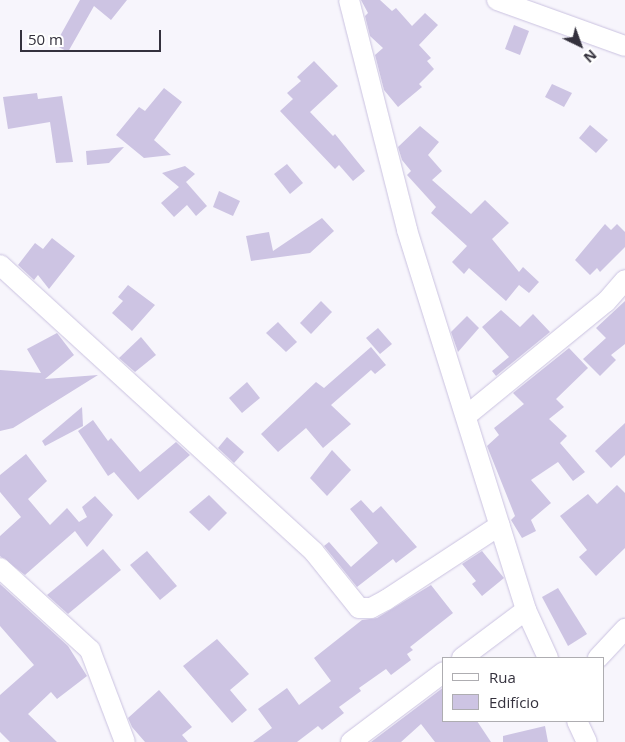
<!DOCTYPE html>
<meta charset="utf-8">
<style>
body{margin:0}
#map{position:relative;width:625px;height:742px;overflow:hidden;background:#f7f5fc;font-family:"Open Sans",sans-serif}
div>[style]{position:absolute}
.building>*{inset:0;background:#cdc4e3}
.roads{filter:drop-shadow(0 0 1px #cac2e0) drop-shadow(0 0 1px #cac2e0)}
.minor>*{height:20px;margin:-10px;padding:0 10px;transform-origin:10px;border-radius:10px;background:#fff}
span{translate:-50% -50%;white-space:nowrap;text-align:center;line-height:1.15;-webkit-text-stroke:4.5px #fff;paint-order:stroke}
.legend{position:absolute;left:442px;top:657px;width:162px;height:65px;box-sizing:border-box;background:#fff;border:1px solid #aeadb1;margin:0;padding:6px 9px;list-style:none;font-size:15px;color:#34313d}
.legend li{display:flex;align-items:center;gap:10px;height:25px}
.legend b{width:25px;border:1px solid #aeadb1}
.north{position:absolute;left:555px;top:20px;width:50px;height:50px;-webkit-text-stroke:4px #fff;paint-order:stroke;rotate:138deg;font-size:14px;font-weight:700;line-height:20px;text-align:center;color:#34313d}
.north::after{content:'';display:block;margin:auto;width:18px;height:22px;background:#34313d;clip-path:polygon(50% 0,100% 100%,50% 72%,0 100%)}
.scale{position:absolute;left:20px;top:30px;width:141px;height:22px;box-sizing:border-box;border:2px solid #34313d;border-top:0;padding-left:6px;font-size:15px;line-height:18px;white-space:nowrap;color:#34313d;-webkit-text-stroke:4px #fff;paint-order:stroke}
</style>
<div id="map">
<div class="building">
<div style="clip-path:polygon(80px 0,127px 0,111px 20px,94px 6px,68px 52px,55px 45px)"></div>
<div style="clip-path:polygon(361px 0,380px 0,392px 11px,396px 8px,412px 26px,425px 13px,438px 25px,419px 45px,431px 58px,427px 61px,434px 69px,419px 84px,422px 87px,398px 107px,384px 90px,375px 55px,383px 48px,370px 36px,365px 16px,368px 13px)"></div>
<div style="clip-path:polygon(514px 25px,529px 31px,520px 55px,505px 49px)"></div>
<div style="clip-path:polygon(314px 61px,338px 86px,310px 112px,333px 136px,335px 134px,365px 171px,353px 181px,339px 165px,335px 169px,280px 111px,293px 99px,287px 93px,301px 81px,297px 77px)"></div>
<div style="clip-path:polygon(552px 84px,572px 93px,564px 107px,545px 97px)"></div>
<div style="clip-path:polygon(164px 88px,182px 102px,154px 140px,171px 155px,144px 158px,116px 135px,139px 107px,145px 111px)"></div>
<div style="clip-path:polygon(37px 93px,38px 99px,62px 96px,73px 162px,56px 163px,50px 122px,8px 129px,3px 97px)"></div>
<div style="clip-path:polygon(590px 125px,608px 140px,596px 153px,579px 138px)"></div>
<div style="clip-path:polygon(420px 126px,439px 142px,428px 155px,442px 171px,432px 180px,471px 214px,485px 200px,509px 223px,492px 239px,519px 272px,523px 267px,539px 282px,529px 293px,519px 285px,506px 301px,469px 268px,464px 274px,452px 262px,467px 246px,431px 213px,436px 207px,407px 175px,411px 171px,402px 160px,398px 147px)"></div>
<div style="clip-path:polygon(124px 147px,109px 163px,87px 165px,86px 151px)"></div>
<div style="clip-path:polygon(287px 164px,303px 183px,290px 194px,274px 174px)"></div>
<div style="clip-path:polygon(185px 166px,195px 174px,186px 182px,207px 206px,196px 216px,187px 205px,174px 217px,161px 203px,179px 187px,162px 173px)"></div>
<div style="clip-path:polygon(219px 191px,240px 201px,233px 216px,213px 207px)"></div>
<div style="clip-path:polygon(322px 218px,334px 231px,310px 253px,251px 261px,246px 236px,269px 232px,273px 251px)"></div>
<div style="clip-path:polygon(605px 224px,611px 230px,617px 224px,625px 232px,625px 247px,600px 272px,597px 268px,590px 275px,575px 260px)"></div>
<div style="clip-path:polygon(52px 238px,75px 256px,49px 289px,38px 275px,34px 280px,18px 265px,35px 243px,43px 249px)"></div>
<div style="clip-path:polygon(128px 285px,155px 305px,132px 331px,112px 313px,123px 301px,118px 297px)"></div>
<div style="clip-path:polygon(321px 301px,332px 312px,311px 334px,300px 323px)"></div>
<div style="clip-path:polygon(625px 301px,625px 344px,611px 355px,616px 360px,600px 376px,583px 359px,606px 338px,596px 328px)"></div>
<div style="clip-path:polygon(501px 310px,520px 327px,533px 314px,550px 332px,496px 376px,492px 371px,509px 357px,482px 327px)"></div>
<div style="clip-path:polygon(467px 316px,479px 328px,458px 352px,451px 332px)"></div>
<div style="clip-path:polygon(278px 322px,297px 342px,286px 352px,266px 333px)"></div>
<div style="clip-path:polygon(378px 328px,392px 344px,380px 354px,366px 338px)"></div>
<div style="clip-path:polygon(57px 333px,74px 355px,45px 379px,98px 375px,13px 428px,0 431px,0 370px,41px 373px,27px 349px)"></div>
<div style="clip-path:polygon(141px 337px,156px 355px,135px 372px,119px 358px)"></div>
<div style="clip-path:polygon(371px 347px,386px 365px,375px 374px,371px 370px,331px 405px,351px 424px,323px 448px,306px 428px,278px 452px,261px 434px,316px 382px,324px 388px)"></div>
<div style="clip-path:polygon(569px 348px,588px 368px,556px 399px,564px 407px,549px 419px,567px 436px,560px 443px,585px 472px,573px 481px,558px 462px,531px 480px,551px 503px,531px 520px,536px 531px,522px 538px,511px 520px,515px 516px,487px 446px,499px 435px,494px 428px,524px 404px,513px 393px)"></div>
<div style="clip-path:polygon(247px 382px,260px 398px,242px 413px,229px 398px)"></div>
<div style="clip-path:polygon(82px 407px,83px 426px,45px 446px,42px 441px)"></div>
<div style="clip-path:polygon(93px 420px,108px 441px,111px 438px,140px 472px,176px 442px,190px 455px,138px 500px,114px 472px,108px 476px,78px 431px)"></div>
<div style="clip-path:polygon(625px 423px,625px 455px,611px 468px,595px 451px)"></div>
<div style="clip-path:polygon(227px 437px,244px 452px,234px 463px,218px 448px)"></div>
<div style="clip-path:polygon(332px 450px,351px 470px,327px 496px,310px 478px)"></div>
<div style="clip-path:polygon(26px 454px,47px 481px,28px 499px,50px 525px,67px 508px,79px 522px,87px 517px,82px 507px,95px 496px,113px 515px,87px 547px,75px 531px,25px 575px,0 556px,0 536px,21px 517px,0 492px,0 475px)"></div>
<div style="clip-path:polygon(617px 485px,625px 493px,625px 548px,596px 576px,579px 557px,587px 550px,560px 516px,588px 494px,597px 504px)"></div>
<div style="clip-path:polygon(209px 495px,227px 513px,209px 531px,189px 512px)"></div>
<div style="clip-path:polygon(361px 500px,373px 513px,381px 506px,417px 547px,396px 563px,393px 559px,357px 587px,324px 546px,329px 542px,351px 567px,378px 543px,350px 509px)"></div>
<div style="clip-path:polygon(103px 549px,121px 570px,68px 614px,47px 595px)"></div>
<div style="clip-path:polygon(147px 551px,177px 586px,160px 600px,130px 565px)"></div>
<div style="clip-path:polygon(482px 551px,504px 578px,482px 596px,472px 584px,476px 581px,462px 564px)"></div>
<div style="clip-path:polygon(0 584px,68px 646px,87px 676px,57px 699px,51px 692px,28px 714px,57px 742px,10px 742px,0 732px,0 695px,34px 665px,0 626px)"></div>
<div style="clip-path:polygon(431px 585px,453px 613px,410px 647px,413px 650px,407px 654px,411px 660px,391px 675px,386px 669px,359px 688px,361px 691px,339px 707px,344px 713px,322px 730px,318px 726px,297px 742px,253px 742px,272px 728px,258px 709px,287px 688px,299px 705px,331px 681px,314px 658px,362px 620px,377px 618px)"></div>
<div style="clip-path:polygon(558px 588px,587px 634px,568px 646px,542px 597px)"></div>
<div style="clip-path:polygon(217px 639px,249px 674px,230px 690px,247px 710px,232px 723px,183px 666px)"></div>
<div style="clip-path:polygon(444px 687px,444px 721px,477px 721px,491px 742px,435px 742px,421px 724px,401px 742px,371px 742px)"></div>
<div style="clip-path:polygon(159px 690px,192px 727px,182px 735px,188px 742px,145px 742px,132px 727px,128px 718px)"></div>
<div style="clip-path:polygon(545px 726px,548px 742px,503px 742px,503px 736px)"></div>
</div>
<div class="roads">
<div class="minor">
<div style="left:349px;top:0;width:237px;rotate:75.8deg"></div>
<div style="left:407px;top:230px;width:398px;rotate:72.6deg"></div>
<div style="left:526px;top:610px;width:53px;rotate:65.4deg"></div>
<div style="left:497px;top:0;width:136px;rotate:19.8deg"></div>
<div style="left:0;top:265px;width:425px;rotate:42.4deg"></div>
<div style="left:314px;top:552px;width:72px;rotate:51.2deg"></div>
<div style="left:359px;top:608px;width:12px"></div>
<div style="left:371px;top:608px;width:17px;rotate:-28deg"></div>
<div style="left:386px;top:600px;width:136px;rotate:-33.3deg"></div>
<div style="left:466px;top:416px;width:181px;rotate:-39.2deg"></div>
<div style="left:606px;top:302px;width:29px;rotate:-49deg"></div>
<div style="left:0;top:568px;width:122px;rotate:42.3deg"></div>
<div style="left:90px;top:650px;width:98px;rotate:69.2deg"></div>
<div style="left:462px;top:658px;width:80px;rotate:-36.9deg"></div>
<div style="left:598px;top:658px;width:40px;rotate:-47deg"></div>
<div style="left:577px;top:721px;width:23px;rotate:65deg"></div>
<div style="left:351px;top:742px;width:116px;rotate:-37deg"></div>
</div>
</div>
<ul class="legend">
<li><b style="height:6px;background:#fff"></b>Rua</li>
<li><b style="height:14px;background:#cdc4e3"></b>Edifício</li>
</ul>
<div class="north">N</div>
<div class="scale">50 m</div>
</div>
